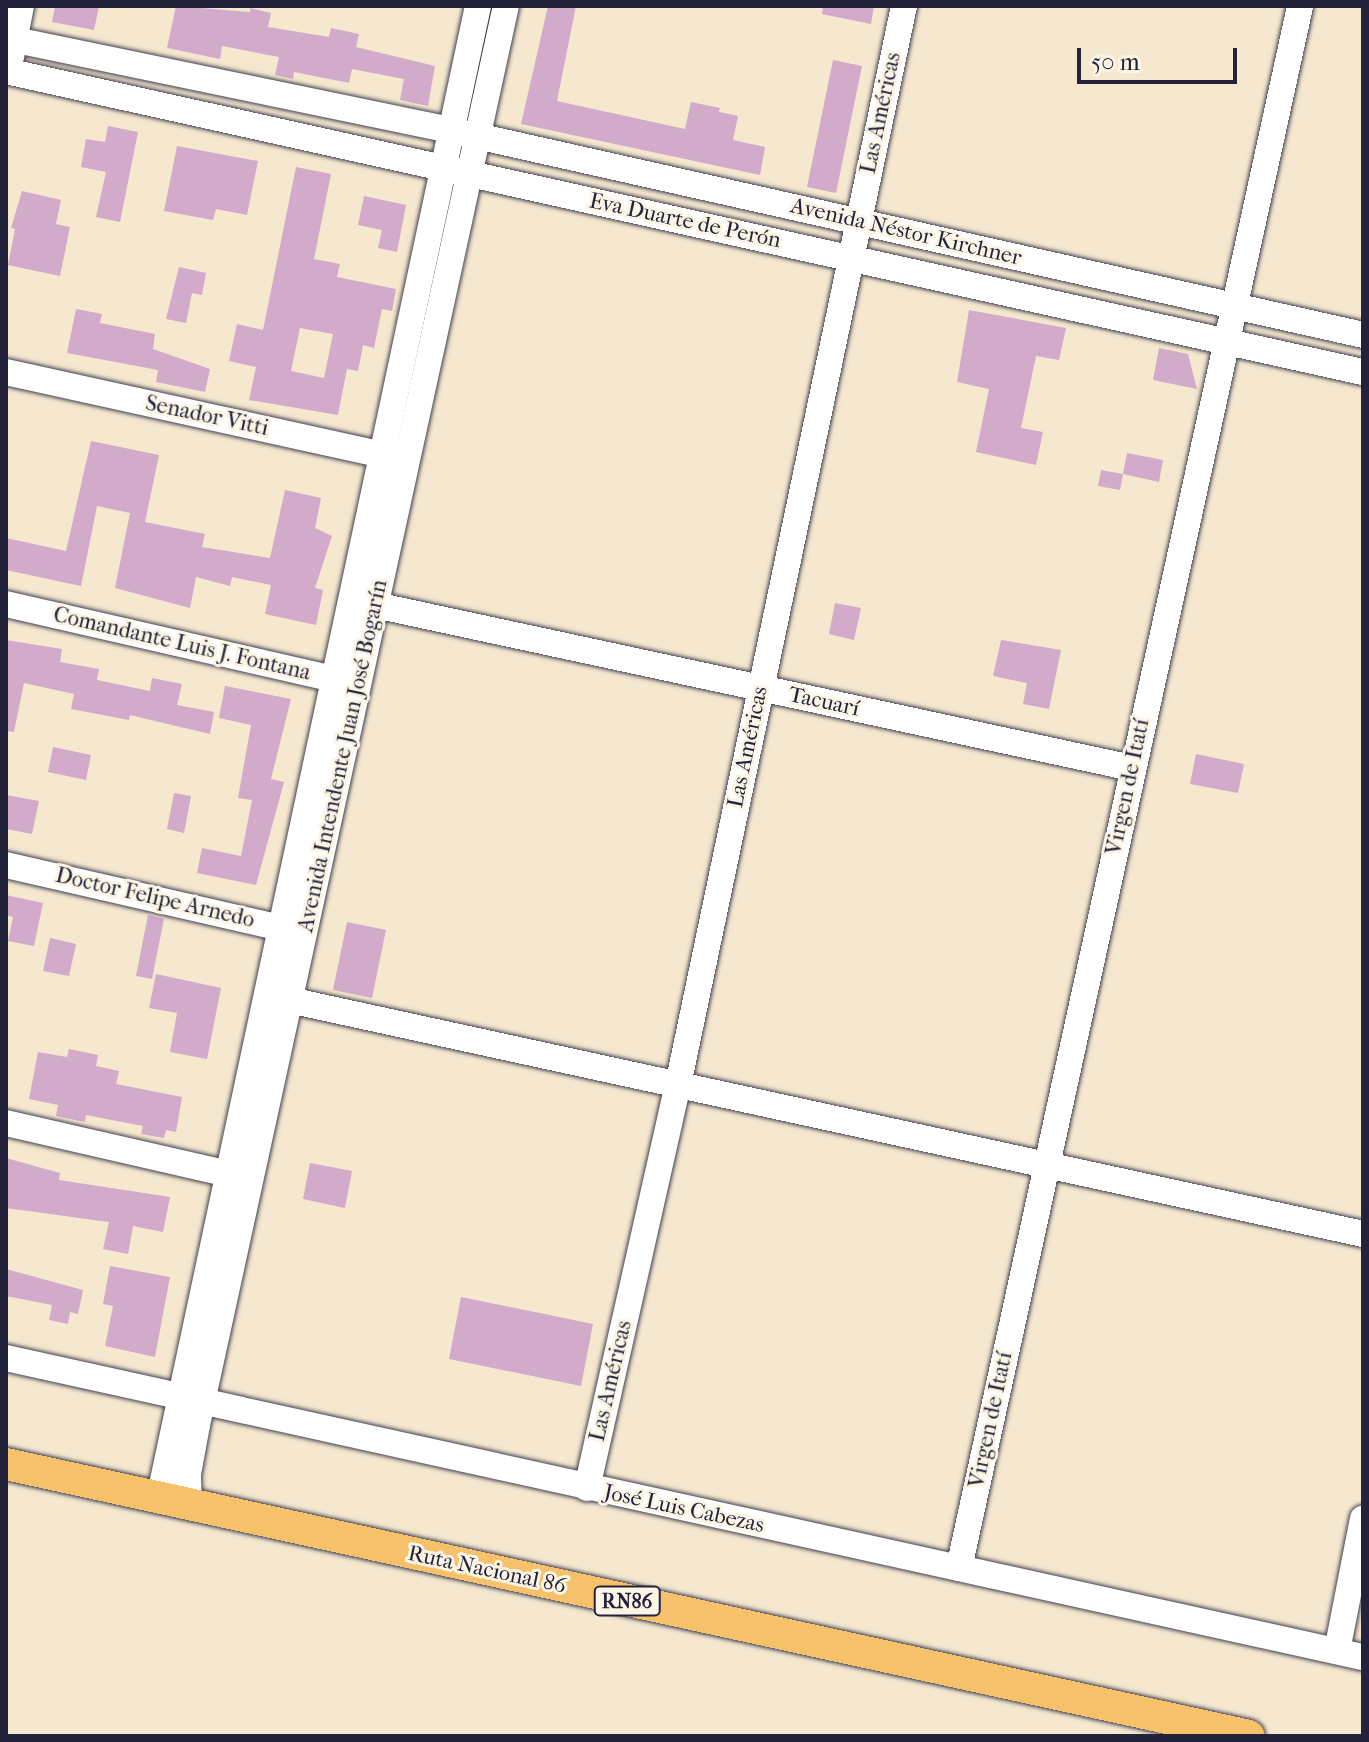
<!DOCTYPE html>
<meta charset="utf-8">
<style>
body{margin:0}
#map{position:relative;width:1369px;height:1742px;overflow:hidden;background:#f5e8cf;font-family:"IM FELL French Canon",serif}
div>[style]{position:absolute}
.building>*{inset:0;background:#d2aaca}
.roads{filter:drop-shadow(0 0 2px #424051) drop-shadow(0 0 2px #424051)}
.minor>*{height:26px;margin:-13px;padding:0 13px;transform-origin:13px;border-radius:13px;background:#fff}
.major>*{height:32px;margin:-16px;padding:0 16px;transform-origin:16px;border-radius:16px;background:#f5c16b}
span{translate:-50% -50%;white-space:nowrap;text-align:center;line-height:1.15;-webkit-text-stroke:6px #fcf5e5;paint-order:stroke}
.shield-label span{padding:2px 6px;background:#fcf5e5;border:2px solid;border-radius:6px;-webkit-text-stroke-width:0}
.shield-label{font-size:20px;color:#22223b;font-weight:700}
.street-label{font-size:22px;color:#22223b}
.frame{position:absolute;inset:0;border:8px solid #22223b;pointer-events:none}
.scale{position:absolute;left:1077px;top:48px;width:160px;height:36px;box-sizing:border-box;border:4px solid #22223b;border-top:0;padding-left:10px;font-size:24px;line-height:28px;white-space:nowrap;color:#22223b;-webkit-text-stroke:6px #fcf5e5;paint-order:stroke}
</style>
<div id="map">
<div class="building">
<div style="clip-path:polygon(55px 6px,99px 6px,94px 30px,52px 22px)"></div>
<div style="clip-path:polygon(176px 6px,250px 12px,250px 8px,271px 13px,268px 27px,329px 37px,331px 28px,359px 34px,356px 47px,435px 66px,428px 106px,400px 100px,404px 79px,352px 69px,349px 83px,294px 72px,293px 79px,275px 75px,279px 57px,222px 46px,220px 59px,167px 48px)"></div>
<div style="clip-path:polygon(548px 6px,576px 6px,557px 101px,685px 129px,691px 102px,720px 108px,719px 112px,738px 116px,733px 140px,765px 147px,760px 175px,521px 124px)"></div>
<div style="clip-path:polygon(823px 6px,874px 6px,871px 24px,822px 14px)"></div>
<div style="clip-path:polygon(833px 60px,862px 66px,836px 193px,807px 187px)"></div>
<div style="clip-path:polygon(108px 126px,138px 132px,120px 222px,96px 217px,106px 172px,81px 167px,86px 139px,105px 142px)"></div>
<div style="clip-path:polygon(177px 146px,258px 161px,247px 215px,216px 209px,213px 220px,164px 211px)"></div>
<div style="clip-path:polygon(evenodd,296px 167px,331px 174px,314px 259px,340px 264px,337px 277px,396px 289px,392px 311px,382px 309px,374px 348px,363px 345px,358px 371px,347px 369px,338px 415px,249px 400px,256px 367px,229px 361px,237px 324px,263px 330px,296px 167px,300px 328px,333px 334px,324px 378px,291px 371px,300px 328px)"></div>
<div style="clip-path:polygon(22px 191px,61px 200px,56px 224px,70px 227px,60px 276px,8px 265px,15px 229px,11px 228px)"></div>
<div style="clip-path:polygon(364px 196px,406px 205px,397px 252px,378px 248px,382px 230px,358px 225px)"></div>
<div style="clip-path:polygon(179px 267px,206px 273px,202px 295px,192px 293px,186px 323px,166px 319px)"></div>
<div style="clip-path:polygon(76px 309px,102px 314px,100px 323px,155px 334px,153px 349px,210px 369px,205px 392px,156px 382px,158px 370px,67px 353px)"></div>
<div style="clip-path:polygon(969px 310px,1066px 328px,1059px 360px,1036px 356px,1021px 428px,1043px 432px,1036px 465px,976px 452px,989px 389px,957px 382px)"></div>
<div style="clip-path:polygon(1159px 348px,1188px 354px,1197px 389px,1153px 380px)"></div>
<div style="clip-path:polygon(91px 441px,159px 455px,145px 522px,205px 534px,202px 547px,270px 558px,285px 490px,321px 498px,315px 528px,332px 536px,315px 588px,323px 590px,316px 625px,265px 614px,271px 585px,232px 577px,230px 586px,196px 577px,190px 608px,115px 588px,130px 513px,97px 506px,81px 586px,6px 570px,6px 538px,66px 551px)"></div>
<div style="clip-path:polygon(1127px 453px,1163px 460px,1159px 482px,1123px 474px)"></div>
<div style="clip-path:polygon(1101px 470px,1123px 474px,1120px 490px,1098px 486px)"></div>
<div style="clip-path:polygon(835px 603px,861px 608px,854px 640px,829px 634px)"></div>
<div style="clip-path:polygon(6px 640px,62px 649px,60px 662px,99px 669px,97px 680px,150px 691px,152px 678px,182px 684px,177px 705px,214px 712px,210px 734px,130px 715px,129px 720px,71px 709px,74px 694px,24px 683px,14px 732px,6px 731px)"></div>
<div style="clip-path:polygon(1001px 640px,1061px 650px,1049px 709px,1023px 704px,1027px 683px,993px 676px)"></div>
<div style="clip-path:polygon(225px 686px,291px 699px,271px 779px,284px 782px,256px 885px,197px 873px,202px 848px,241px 856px,252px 800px,238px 798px,251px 725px,219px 718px)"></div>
<div style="clip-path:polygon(53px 747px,91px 755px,86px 780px,48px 772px)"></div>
<div style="clip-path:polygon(1196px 754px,1244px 764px,1238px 793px,1190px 784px)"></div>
<div style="clip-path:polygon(174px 793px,191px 796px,184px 833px,167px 829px)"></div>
<div style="clip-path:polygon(6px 795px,39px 801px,32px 834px,6px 829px)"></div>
<div style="clip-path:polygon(6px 895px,43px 903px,34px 946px,8px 941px,13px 917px,6px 915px)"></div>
<div style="clip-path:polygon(148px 915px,164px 919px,152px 979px,136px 976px)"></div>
<div style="clip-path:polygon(347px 922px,386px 930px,372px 998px,333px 990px)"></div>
<div style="clip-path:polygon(50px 938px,76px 944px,69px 976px,43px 971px)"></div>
<div style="clip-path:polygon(156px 974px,221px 988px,207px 1059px,170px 1052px,177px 1013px,149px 1008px)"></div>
<div style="clip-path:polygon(69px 1049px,98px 1055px,96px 1066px,119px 1071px,116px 1084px,182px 1097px,176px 1132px,166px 1130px,164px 1138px,141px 1134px,143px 1126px,86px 1115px,85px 1122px,56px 1116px,58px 1105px,29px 1099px,38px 1052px,67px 1057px)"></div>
<div style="clip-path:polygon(6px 1158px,60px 1173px,59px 1180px,170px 1197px,163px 1232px,133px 1226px,128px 1254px,103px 1249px,109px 1222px,6px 1208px)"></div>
<div style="clip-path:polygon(310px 1163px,352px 1171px,345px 1208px,303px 1199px)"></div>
<div style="clip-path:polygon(110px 1266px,170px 1277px,155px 1357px,105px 1346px,113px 1306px,103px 1304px)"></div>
<div style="clip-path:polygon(6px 1269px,83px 1290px,78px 1314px,70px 1312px,68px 1324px,49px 1320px,52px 1305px,6px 1296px)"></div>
<div style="clip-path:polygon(461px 1297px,593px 1324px,581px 1386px,449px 1359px)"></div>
</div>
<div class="roads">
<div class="minor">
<div style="left:6px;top:38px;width:453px;rotate:11.7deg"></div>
<div style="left:450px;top:130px;width:936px;rotate:12.65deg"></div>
<div style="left:11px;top:57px;width:52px;rotate:-78.9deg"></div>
<div style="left:6px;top:71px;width:1390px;rotate:12.51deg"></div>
<div style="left:6px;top:372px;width:400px;rotate:12.4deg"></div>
<div style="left:6px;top:604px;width:354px;rotate:12.9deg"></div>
<div style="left:375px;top:605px;width:774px;rotate:12.15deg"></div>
<div style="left:6px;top:865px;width:301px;rotate:12.9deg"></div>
<div style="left:289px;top:1000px;width:1099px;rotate:12.29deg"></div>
<div style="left:6px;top:1123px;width:247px;rotate:12.9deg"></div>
<div style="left:6px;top:1358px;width:1390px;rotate:12.43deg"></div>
<div style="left:587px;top:1488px;width:413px;rotate:-77.3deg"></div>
<div style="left:678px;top:1085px;width:1102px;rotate:-78.17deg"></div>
<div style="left:159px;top:1499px;width:1527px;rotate:-77.94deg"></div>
<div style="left:189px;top:1506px;width:32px;rotate:-92deg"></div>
<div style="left:188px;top:1474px;width:50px;rotate:-79.6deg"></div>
<div style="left:197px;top:1425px;width:1452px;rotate:-77.72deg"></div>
<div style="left:959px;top:1568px;width:1599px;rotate:-77.68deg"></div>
<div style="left:1337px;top:1651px;width:135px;rotate:-78.9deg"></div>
</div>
<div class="major">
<div style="left:6px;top:1464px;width:1272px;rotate:12.34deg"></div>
</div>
</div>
<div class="shield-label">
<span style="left:627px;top:1601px">RN86</span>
</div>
<div class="street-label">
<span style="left:881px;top:113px;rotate:-78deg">Las Américas</span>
<span style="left:685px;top:221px;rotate:12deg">Eva Duarte de Perón</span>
<span style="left:906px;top:232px;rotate:13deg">Avenida Néstor Kirchner</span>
<span style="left:207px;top:416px;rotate:12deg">Senador Vitti</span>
<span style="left:182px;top:644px;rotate:13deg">Comandante Luis J. Fontana</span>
<span style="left:824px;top:702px;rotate:12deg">Tacuarí</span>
<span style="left:748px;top:747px;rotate:-78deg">Las Américas</span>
<span style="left:343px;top:756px;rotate:-78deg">Avenida Intendente Juan José Bogarín</span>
<span style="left:1128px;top:787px;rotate:-78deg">Virgen de Itatí</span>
<span style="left:155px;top:898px;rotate:13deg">Doctor Felipe Arnedo</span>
<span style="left:611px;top:1381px;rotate:-77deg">Las Américas</span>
<span style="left:991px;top:1420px;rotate:-78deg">Virgen de Itatí</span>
<span style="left:684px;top:1509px;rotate:12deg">José Luis Cabezas</span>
<span style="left:487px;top:1570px;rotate:12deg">Ruta Nacional 86</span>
</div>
<div class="frame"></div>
<div class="scale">50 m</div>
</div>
